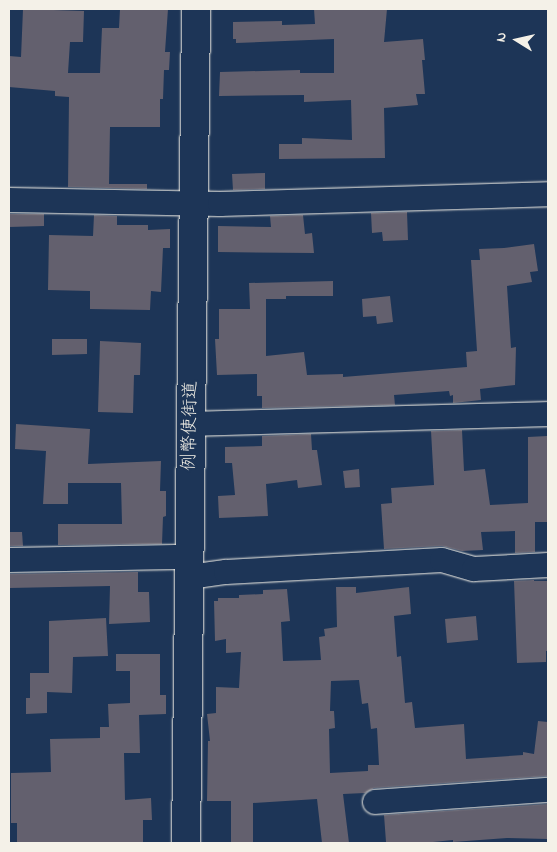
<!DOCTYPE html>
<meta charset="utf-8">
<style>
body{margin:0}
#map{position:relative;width:557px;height:852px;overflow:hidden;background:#1d3557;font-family:"Indie Flower","Klee One",sans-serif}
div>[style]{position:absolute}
.building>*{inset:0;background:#63606e}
.roads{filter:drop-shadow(0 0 1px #f4f1e8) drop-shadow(0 0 1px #f4f1e8)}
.street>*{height:24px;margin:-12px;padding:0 12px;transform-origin:12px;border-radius:12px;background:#1d3557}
.secondary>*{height:28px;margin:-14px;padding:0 14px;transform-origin:14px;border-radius:14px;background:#1d3557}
span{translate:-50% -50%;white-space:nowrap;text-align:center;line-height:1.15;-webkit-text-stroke:4.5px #1d3557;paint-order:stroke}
.street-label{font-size:18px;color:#f4f1e8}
.frame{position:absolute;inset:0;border:10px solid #f4f1e8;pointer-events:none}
.north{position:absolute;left:492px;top:15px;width:50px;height:50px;-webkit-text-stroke:4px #1d3557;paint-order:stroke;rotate:280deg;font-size:14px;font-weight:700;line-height:20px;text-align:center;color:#f4f1e8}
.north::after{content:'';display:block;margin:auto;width:18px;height:22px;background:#f4f1e8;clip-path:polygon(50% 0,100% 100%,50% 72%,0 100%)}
</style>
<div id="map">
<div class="building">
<div style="clip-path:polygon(23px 9px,84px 11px,83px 42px,70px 42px,68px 73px,100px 73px,102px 28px,119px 28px,120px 9px,168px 9px,165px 52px,170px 52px,169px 70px,164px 70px,163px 99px,160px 99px,160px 127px,110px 127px,109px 184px,147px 184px,147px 189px,68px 187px,69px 97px,55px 96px,55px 91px,9px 87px,9px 56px,21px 57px)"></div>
<div style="clip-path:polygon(314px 9px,387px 9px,384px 42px,423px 39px,425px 60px,422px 60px,425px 94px,416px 94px,418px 105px,384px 108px,385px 158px,279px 159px,279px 144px,302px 144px,302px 138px,352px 140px,351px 100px,304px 102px,304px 95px,219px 96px,220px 72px,300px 70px,300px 73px,334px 73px,334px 39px,236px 43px,236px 39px,233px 39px,233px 22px,282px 21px,282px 25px,315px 24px)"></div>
<div style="clip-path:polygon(265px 173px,265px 189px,233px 190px,232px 174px)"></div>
<div style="clip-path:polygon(407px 212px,408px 240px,383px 241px,382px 232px,372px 233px,371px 213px)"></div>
<div style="clip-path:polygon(9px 214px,44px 214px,44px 226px,9px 227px)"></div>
<div style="clip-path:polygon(94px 215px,117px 216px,117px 225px,148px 225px,148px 230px,170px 229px,170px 248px,163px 248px,161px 292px,151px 291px,150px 310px,90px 309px,90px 291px,48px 290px,49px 235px,93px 236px)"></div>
<div style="clip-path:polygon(303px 215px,305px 234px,312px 233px,314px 253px,218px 252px,218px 226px,271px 227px,270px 216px)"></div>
<div style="clip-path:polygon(534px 244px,538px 271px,530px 272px,532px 282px,507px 286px,511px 348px,516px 347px,515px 385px,480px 389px,481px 400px,453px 403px,453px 395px,450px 396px,449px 391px,394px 395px,395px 405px,262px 408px,262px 396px,257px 396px,257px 374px,217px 375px,215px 339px,219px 339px,219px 309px,250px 309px,249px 283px,333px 281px,333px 296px,286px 296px,286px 299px,266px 299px,266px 356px,304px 352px,307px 375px,343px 374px,343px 377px,467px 367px,466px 352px,477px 351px,471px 260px,480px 260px,479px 249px,504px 248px)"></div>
<div style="clip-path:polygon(390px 296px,393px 322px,377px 324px,376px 316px,363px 317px,362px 299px)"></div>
<div style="clip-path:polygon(52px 339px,87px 339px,87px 354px,52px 355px)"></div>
<div style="clip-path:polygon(100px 341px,141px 343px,140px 375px,134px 375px,133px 413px,98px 412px)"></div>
<div style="clip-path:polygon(16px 424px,90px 429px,88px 464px,161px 461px,160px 491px,166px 491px,166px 516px,163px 517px,162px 544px,58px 545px,58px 524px,122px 524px,121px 483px,68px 483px,68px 504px,43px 504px,46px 451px,15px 449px)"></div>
<div style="clip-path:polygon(462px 430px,464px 471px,485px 469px,490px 505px,528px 503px,528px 437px,547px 436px,548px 522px,535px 522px,535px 552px,515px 553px,515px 531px,481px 532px,483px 550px,462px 551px,442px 546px,384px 549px,381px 504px,392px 503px,391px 488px,434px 485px,431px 431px)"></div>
<div style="clip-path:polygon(311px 434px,312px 450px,317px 450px,322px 485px,298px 488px,297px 480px,266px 484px,268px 516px,219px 518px,218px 496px,235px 495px,232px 463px,225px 463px,225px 447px,262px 446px,262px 436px)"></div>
<div style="clip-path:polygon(359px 469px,360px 487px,345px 488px,343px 471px)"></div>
<div style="clip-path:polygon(9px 532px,22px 532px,23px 546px,9px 546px)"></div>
<div style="clip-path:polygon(138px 572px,138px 592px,149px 592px,150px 622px,109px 624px,110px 586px,9px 588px,9px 574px)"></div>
<div style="clip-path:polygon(534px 580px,534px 581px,548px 581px,548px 651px,546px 651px,546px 662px,517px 663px,514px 581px)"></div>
<div style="clip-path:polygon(evenodd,336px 587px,356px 587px,356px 593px,409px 587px,411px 614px,394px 616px,397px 657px,401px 656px,405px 703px,412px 702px,415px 728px,464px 724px,466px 759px,523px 755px,523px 752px,534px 754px,538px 721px,548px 722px,548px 776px,374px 788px,365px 793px,343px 794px,349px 843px,322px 843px,317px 799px,253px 803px,253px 843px,231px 843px,231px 801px,207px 801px,208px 741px,210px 741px,207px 714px,216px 713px,216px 687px,239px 688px,241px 652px,226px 653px,226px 639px,215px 641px,214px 601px,218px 601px,218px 598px,239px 598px,239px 595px,263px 594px,263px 590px,287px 589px,290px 621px,281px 622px,283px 661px,321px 660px,319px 637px,325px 636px,324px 629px,337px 627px,336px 587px,359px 680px,362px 704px,368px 703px,371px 729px,377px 728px,379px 765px,368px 765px,368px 771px,330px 773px,329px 729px,335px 728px,334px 711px,330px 711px,331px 681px,359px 680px)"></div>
<div style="clip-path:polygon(476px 616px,478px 640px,447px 643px,445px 619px)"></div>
<div style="clip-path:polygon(106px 618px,108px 656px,73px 657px,72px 693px,47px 692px,47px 713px,26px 714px,26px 698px,30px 698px,30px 673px,49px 673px,49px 621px)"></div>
<div style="clip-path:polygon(116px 654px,160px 654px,160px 695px,166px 695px,166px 714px,139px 715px,140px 753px,124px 753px,125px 800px,151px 798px,152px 820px,143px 820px,143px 843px,17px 843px,17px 823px,11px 823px,11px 773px,51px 772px,50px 739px,100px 738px,100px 727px,109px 727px,108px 704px,130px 703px,130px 671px,116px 671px)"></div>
<div style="clip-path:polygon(548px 804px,547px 839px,507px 838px,453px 842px,453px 840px,423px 843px,386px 842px,384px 815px)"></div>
</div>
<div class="roads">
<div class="street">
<div style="left:9px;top:200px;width:211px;rotate:1.1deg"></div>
<div style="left:220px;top:204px;width:328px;rotate:-1.7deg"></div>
<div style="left:191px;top:424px;width:357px;rotate:-1.6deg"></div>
<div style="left:9px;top:560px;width:180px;rotate:-1deg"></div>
<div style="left:189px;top:577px;width:37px;rotate:-8deg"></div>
<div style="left:226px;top:572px;width:216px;rotate:-3.2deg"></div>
<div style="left:442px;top:560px;width:33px;rotate:16deg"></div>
<div style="left:474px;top:569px;width:74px;rotate:-3.1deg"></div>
<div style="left:375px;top:802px;width:173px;rotate:-4deg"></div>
</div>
<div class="secondary">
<div style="left:186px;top:843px;width:834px;rotate:-89.31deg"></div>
</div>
</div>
<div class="street-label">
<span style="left:191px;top:426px;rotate:-89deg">例幣使街道</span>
</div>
<div class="frame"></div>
<div class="north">N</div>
</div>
